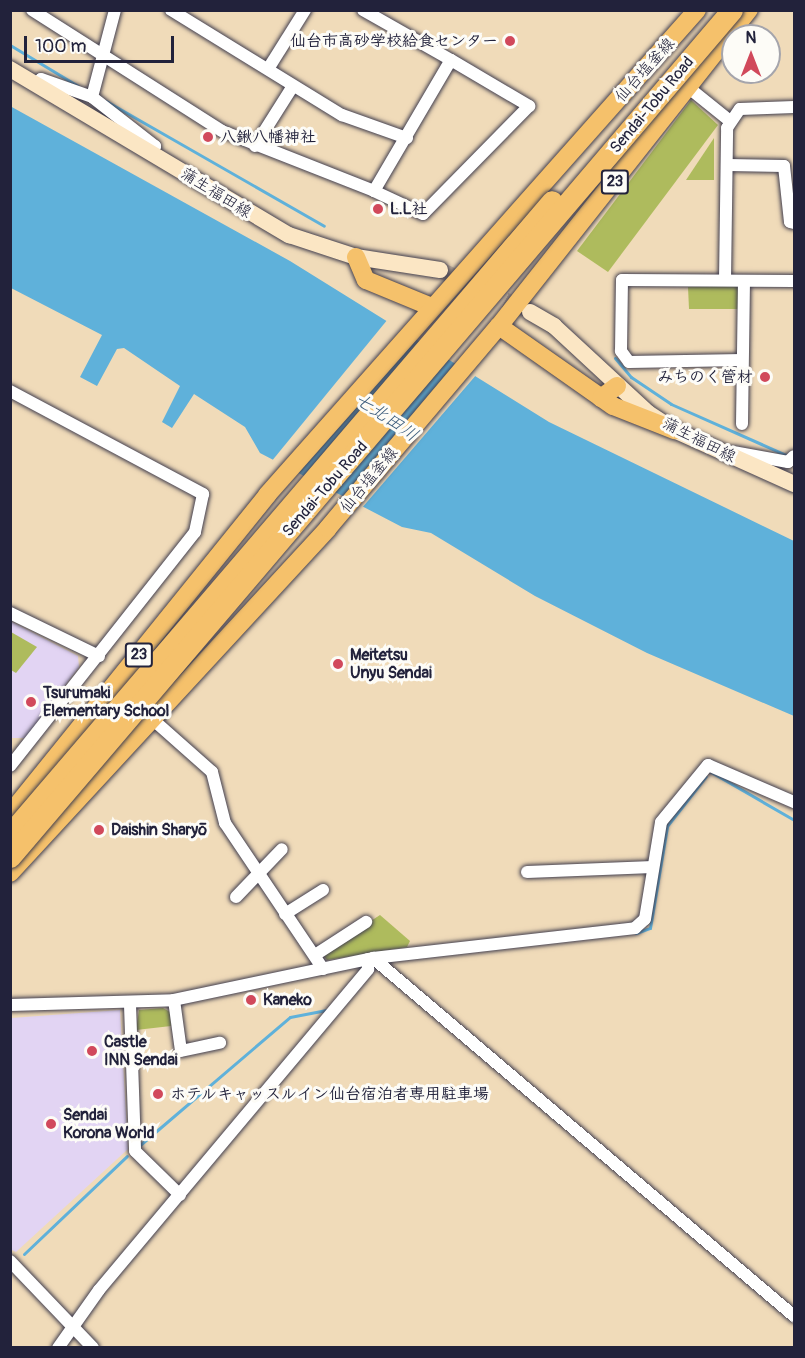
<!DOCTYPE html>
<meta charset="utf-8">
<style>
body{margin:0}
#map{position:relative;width:805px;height:1358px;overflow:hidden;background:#f0dbb9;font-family:Pangolin,"Klee One",sans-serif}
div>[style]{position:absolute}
.built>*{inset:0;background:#e2d4f3}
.green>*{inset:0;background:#aebb5d}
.water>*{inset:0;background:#5fb1da}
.pier>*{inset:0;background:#f0dbb9}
.stream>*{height:3px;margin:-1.5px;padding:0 1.5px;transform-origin:1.5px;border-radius:1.5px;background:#5fb1da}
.secondary-tunnel>*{height:16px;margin-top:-8px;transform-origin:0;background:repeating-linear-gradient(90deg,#c7b6a0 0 16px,transparent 0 24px)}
.roads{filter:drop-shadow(0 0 2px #413e4e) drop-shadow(0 0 2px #413e4e)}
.minor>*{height:12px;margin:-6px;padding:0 6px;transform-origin:6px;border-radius:6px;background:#fff}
.secondary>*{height:16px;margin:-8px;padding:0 8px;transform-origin:8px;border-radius:8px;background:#fbe6c4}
.primary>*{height:18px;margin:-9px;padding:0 9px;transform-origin:9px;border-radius:9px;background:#f5c16b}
.bridges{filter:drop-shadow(0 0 2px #413e4e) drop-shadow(0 0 2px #413e4e)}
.motorway-bridge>*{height:21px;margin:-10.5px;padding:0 10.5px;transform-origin:10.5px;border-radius:10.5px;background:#f5c16b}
.dots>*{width:16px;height:16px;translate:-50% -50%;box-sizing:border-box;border:3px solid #fdfcf7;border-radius:50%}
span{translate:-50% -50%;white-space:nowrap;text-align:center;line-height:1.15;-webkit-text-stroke:6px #fdfcf7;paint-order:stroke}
.shield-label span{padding:2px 4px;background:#fdfcf7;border:2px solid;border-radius:4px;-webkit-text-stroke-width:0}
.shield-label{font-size:15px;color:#22223b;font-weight:700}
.poi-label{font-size:16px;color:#22223b;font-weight:700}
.right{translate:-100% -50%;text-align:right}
.left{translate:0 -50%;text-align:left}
.street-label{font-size:16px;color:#22223b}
.water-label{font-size:18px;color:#3a5b7b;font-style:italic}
.frame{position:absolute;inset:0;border:12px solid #22223b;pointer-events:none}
.north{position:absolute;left:721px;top:24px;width:60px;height:60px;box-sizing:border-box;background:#fdfcf7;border:2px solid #a5a5ac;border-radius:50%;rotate:0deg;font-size:16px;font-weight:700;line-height:24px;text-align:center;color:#22223b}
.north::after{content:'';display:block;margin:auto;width:21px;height:27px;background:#d1495b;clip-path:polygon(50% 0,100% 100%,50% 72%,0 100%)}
.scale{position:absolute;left:24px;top:36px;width:150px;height:27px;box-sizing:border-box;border:3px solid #22223b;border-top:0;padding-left:8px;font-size:18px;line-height:21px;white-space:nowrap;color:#22223b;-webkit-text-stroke:4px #fdfcf7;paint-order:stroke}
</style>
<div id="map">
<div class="built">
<div style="clip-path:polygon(10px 621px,78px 656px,79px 667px,25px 738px,11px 738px)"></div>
<div style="clip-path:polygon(120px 1010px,128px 1149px,16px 1252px,10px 1249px,11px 1018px)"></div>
</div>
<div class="green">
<div style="clip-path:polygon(691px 100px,718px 125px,608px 272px,577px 251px)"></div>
<div style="clip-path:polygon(714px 138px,714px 180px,686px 180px)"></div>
<div style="clip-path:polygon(739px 285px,738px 309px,689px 309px,688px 287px)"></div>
<div style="clip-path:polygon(11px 632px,37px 647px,16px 673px,11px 670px)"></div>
<div style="clip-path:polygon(380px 915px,410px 941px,407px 947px,327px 960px,322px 953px)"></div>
<div style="clip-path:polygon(163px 1008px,170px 1012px,171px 1026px,136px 1030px,139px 1010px)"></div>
</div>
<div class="water">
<div style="clip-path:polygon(10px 106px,290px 261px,549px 422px,794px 541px,794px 716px,647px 653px,535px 596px,431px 533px,402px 527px,260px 453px,245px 427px,194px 394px,172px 428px,162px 422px,180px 386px,124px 348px,117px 349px,97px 386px,80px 377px,102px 335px,11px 288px)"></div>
</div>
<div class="pier">
<div style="clip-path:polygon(388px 319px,414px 335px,295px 475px,271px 462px)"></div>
<div style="clip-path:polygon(458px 362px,477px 374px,361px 509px,341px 499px)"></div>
</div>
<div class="stream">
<div style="left:10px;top:45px;width:79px;rotate:31.1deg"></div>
<div style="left:106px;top:101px;width:251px;rotate:29.8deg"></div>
<div style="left:615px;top:358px;width:25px;rotate:50deg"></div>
<div style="left:631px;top:377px;width:48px;rotate:34deg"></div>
<div style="left:671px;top:404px;width:126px;rotate:23.9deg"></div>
<div style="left:711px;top:772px;width:96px;rotate:30deg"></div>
<div style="left:636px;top:933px;width:15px;rotate:-20deg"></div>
<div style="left:650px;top:928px;width:103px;rotate:-80.5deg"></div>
<div style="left:667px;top:826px;width:63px;rotate:-52deg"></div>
<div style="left:140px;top:1145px;width:197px;rotate:-40.5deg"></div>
<div style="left:290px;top:1017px;width:37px;rotate:-11deg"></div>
<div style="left:24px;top:1254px;width:142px;rotate:-43.6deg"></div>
</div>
<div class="secondary-tunnel">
<div style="left:440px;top:270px;width:95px;rotate:24.9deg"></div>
</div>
<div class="roads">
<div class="minor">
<div style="left:32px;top:10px;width:225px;rotate:32.5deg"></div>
<div style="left:222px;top:131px;width:163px;rotate:21.5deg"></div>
<div style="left:115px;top:10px;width:90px;rotate:104.8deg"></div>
<div style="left:92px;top:97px;width:80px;rotate:37.9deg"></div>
<div style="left:155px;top:146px;width:7px;rotate:117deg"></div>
<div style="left:171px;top:10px;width:201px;rotate:31.6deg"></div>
<div style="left:342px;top:115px;width:69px;rotate:19.5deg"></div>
<div style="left:363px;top:10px;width:101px;rotate:29.6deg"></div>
<div style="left:451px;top:60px;width:91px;rotate:30.5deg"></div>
<div style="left:529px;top:106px;width:151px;rotate:134.5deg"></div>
<div style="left:423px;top:214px;width:54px;rotate:-154.9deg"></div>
<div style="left:374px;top:191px;width:152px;rotate:-59.6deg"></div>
<div style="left:268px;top:69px;width:70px;rotate:-57.9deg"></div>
<div style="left:37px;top:85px;width:7px;rotate:-56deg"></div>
<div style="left:41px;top:79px;width:54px;rotate:19.4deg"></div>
<div style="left:689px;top:88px;width:53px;rotate:38.8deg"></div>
<div style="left:255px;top:146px;width:71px;rotate:-57.7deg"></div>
<div style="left:728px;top:165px;width:56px;rotate:1deg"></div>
<div style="left:784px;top:166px;width:56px;rotate:83.9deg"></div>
<div style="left:790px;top:222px;width:4px;rotate:14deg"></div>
<div style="left:725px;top:280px;width:152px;rotate:-89.2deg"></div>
<div style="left:727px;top:128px;width:23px;rotate:-56deg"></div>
<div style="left:740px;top:109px;width:54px;rotate:-2.1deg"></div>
<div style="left:742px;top:360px;width:113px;rotate:179deg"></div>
<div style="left:629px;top:362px;width:14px;rotate:-126deg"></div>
<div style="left:621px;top:351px;width:71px;rotate:-89.2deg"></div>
<div style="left:622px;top:280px;width:172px;rotate:0.3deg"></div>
<div style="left:10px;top:391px;width:219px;rotate:28.1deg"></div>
<div style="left:203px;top:494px;width:39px;rotate:102deg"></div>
<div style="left:195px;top:532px;width:298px;rotate:128.3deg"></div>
<div style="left:742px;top:424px;width:143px;rotate:-89.2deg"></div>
<div style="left:733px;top:452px;width:56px;rotate:10.3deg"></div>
<div style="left:788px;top:462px;width:8px;rotate:-45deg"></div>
<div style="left:10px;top:613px;width:99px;rotate:25.8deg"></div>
<div style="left:150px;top:717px;width:83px;rotate:41.6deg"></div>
<div style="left:212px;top:772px;width:53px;rotate:75.7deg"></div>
<div style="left:225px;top:823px;width:176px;rotate:56.1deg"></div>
<div style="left:527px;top:872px;width:126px;rotate:-2.3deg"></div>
<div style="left:236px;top:897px;width:66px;rotate:-46.2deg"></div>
<div style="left:285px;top:914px;width:45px;rotate:-32.3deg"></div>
<div style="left:315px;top:955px;width:61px;rotate:-32.9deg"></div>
<div style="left:373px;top:958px;width:553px;rotate:40.38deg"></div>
<div style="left:174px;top:1000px;width:51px;rotate:82.2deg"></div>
<div style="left:181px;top:1051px;width:40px;rotate:-12deg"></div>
<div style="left:10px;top:1005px;width:164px;rotate:-1.7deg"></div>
<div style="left:174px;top:1000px;width:203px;rotate:-11.9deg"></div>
<div style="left:373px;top:958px;width:264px;rotate:-6.5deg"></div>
<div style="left:635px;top:928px;width:13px;rotate:-42deg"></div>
<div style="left:645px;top:919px;width:98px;rotate:-80.6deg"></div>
<div style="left:661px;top:822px;width:74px;rotate:-50.5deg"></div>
<div style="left:708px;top:765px;width:94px;rotate:23.3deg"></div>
<div style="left:130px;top:1005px;width:146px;rotate:88deg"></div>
<div style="left:135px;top:1151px;width:63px;rotate:44.4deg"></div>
<div style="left:10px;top:1261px;width:120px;rotate:46.3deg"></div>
<div style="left:58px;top:1348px;width:71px;rotate:-54.7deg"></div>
<div style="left:99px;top:1290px;width:419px;rotate:-50deg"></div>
<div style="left:368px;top:969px;width:10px;rotate:-90deg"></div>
</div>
<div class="secondary">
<div style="left:10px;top:69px;width:325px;rotate:30.8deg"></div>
<div style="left:289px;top:235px;width:71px;rotate:18.2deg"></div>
<div style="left:356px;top:257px;width:85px;rotate:8.8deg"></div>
<div style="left:530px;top:312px;width:28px;rotate:30deg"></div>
<div style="left:554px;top:326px;width:128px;rotate:42.8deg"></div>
<div style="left:648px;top:413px;width:31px;rotate:33deg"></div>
<div style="left:674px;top:430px;width:132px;rotate:24.2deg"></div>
</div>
<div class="primary">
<div style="left:356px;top:257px;width:25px;rotate:67deg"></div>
<div style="left:366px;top:280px;width:68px;rotate:22.4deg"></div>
<div style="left:499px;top:326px;width:139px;rotate:35.1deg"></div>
<div style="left:613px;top:406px;width:66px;rotate:21.5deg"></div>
<div style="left:601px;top:398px;width:20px;rotate:-37deg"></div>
<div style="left:10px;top:814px;width:410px;rotate:-51.1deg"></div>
<div style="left:267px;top:495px;width:648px;rotate:-48.44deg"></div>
<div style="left:10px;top:873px;width:469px;rotate:-47.3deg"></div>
<div style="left:328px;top:528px;width:265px;rotate:-49.8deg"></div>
<div style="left:499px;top:326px;width:403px;rotate:-51.7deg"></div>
</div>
</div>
<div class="bridges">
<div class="motorway-bridge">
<div style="left:10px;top:834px;width:833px;rotate:-49.43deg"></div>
<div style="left:10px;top:857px;width:1113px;rotate:-49.56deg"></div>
</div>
</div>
<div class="dots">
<div style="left:510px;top:41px;background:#d1495b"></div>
<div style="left:208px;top:137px;background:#d1495b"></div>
<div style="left:378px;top:209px;background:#d1495b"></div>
<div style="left:765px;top:377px;background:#d1495b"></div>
<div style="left:338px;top:664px;background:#d1495b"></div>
<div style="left:31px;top:702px;background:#d1495b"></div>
<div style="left:99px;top:830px;background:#d1495b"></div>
<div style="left:251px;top:1000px;background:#d1495b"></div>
<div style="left:92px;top:1051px;background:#d1495b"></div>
<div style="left:158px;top:1094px;background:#d1495b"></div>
<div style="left:51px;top:1124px;background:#d1495b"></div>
</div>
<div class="shield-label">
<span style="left:615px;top:182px">23</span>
<span style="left:139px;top:655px">23</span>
</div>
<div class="poi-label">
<span class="right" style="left:498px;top:41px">仙台市高砂学校給食センター</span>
<span class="left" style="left:220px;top:137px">八鍬八幡神社</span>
<span class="left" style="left:390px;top:209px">L.L社</span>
<span class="right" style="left:753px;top:377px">みちのく管材</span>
<span class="left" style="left:350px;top:664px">Meitetsu<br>Unyu Sendai</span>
<span class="left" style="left:43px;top:702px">Tsurumaki<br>Elementary School</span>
<span class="left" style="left:111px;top:830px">Daishin Sharyō</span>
<span class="left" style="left:263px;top:1000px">Kaneko</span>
<span class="left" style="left:104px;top:1051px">Castle<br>INN Sendai</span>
<span class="left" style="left:170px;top:1094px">ホテルキャッスルイン仙台宿泊者専用駐車場</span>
<span class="left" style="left:63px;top:1124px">Sendai<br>Korona World</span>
</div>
<div class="street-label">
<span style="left:645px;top:70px;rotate:-48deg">仙台塩釜線</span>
<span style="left:652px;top:105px;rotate:-50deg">Sendai-Tobu Road</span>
<span style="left:216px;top:193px;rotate:32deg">蒲生福田線</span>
<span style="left:699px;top:440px;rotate:27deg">蒲生福田線</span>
<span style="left:369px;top:480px;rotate:-50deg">仙台塩釜線</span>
<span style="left:325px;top:489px;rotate:-49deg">Sendai-Tobu Road</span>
</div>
<div class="water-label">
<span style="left:386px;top:418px;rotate:34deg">七北田川</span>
</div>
<div class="frame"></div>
<div class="north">N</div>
<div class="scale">100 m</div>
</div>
